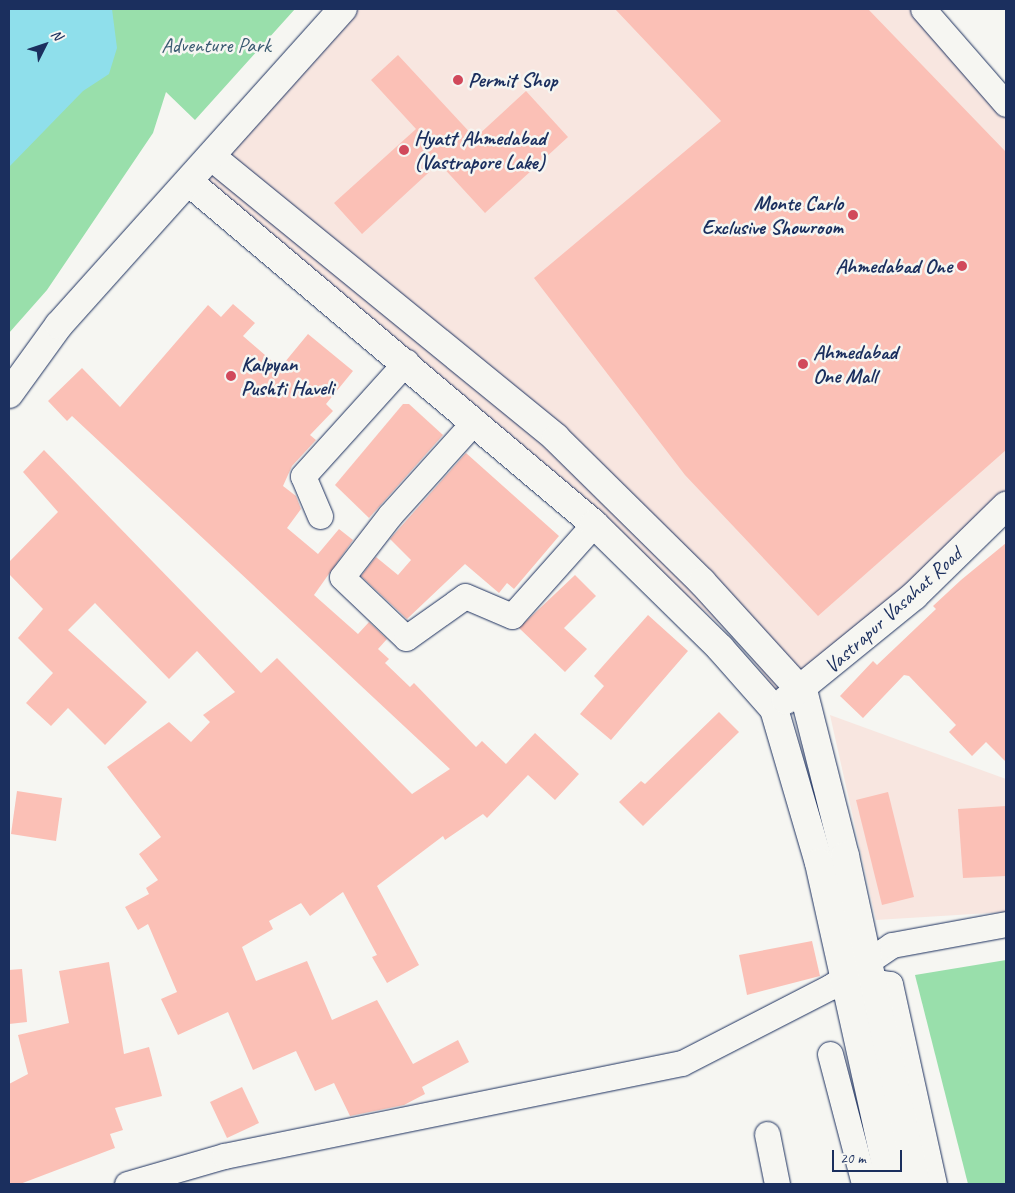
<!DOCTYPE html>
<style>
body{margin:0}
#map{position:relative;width:1015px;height:1193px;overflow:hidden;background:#f6f6f2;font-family:Caveat,sans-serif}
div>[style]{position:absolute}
.built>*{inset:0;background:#f8e6e0}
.green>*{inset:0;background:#99dfab}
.water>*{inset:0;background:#8fdfeb}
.building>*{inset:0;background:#fbc0b6}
.roads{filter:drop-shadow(0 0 1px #1b2f5e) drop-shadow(0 0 1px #1b2f5e)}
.street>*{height:25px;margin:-12.5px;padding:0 12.5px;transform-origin:12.5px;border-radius:12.5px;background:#f6f6f2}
.secondary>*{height:28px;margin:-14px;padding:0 14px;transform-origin:14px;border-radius:14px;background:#f6f6f2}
.dots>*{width:14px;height:14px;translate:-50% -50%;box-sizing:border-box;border:2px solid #f6f6f2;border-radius:50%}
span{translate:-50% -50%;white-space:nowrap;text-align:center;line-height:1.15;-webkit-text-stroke:5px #f6f6f2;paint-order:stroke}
.park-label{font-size:21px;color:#3a5b71}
.poi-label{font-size:21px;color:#1b2f5e;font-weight:700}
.left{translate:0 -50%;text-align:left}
.right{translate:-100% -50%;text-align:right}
.street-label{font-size:21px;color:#1b2f5e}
.frame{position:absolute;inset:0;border:10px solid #1b2f5e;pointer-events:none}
.north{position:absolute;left:20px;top:20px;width:50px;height:50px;-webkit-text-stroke:4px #f6f6f2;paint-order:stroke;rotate:49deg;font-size:14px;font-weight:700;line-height:20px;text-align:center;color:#1b2f5e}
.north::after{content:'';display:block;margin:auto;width:18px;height:22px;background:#1b2f5e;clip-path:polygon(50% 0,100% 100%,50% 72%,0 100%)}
.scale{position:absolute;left:832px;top:1150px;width:70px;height:22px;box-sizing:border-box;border:2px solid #1b2f5e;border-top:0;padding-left:6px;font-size:15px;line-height:18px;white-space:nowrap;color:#1b2f5e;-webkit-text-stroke:4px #f6f6f2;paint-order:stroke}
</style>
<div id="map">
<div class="built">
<div style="clip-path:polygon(348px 9px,916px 9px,1006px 112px,1006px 502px,784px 701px,737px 639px,200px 179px)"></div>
<div style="clip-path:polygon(830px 715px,1006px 779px,1006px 912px,876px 920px)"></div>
</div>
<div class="green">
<div style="clip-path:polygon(9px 9px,295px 9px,195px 120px,166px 92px,153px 133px,47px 290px,9px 333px)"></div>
<div style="clip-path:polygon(1006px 960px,1006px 1184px,968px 1184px,915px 975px)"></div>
</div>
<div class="water">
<div style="clip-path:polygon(9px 9px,112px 9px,117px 48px,109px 74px,83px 91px,9px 167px)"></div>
</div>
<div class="building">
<div style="clip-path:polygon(615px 9px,868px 9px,1006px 152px,1006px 450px,818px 616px,685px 475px,534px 278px,721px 121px)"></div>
<div style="clip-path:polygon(398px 55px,475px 138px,526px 91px,568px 137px,485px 213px,439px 163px,362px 234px,334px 203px,416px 129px,371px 80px)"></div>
<div style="clip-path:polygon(233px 304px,255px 323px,243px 336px,280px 368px,308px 334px,353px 371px,326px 404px,333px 411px,310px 435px,316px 440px,292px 466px,283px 486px,296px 496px,301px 509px,287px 528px,318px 554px,339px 529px,353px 540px,314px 595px,358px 634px,369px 622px,387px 639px,378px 649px,389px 659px,385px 663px,410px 687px,414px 683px,476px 747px,482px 741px,506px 764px,535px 733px,579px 774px,555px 800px,528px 775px,487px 818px,483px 814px,445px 840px,443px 836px,377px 886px,419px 965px,387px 983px,372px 957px,377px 955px,343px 892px,310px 916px,301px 903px,269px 921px,273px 929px,242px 947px,256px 981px,307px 961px,332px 1020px,377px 1000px,413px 1064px,458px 1040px,469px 1062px,422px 1087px,425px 1094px,404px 1105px,350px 1116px,334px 1083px,315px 1091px,296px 1051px,253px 1070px,228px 1012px,178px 1035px,161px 999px,177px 992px,148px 924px,138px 930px,125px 907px,149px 894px,146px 888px,158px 880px,139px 854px,161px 837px,107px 767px,169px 722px,191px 742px,210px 722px,203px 715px,235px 692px,197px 651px,169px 679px,95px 603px,68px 630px,147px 702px,105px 745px,68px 708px,51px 726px,26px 703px,53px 673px,18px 638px,43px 609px,9px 574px,9px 562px,58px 512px,23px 472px,44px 450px,261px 673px,277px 658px,412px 794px,450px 769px,72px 416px,67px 421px,48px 401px,82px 368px,120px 407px,208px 305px,221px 317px)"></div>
<div style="clip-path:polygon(403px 404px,409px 404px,443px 435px,369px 518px,335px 485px)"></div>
<div style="clip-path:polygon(466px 453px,559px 536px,514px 589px,507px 583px,499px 593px,465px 564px,407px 619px,361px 576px,376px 557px,398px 575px,411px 560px,390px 539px)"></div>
<div style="clip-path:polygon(1006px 543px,1006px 762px,986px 742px,972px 756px,949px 732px,956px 725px,909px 676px,904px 675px,863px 718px,840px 696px,873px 661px,877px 665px,936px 609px,933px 606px,961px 580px)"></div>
<div style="clip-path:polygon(575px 575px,596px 596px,564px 628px,587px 649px,565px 672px,519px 628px)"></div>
<div style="clip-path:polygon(648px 615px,688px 651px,611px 740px,580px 714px,604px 686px,594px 676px)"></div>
<div style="clip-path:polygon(719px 712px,739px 732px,643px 826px,619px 802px,641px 781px,645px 784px)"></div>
<div style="clip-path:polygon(17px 791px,62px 798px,56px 841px,11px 834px)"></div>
<div style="clip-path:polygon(888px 792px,914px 897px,882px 905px,856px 800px)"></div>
<div style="clip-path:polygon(1006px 806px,1006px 876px,963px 878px,958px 809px)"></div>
<div style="clip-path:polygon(812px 941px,820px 976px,747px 995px,739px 955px)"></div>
<div style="clip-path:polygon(109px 962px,124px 1054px,149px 1047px,162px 1096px,115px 1108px,123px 1130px,110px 1134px,115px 1148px,20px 1184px,9px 1184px,9px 1084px,28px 1074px,18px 1035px,69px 1023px,59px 971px)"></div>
<div style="clip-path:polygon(22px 969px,27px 1022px,9px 1024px,9px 970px)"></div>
<div style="clip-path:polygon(242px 1087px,259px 1123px,227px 1138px,210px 1102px)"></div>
</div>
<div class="roads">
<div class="street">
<div style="left:923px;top:9px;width:126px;rotate:48.9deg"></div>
<div style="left:472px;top:424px;width:122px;rotate:132deg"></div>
<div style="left:390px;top:515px;width:78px;rotate:127.7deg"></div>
<div style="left:342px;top:577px;width:88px;rotate:43.6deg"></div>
<div style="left:406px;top:638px;width:72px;rotate:-35.4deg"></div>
<div style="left:465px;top:596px;width:51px;rotate:23.1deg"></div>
<div style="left:512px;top:616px;width:123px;rotate:-48.3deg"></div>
<div style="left:320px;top:516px;width:43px;rotate:-113deg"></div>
<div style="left:303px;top:476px;width:154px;rotate:-47.9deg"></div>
<div style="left:871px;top:981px;width:19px;rotate:9deg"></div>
<div style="left:890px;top:984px;width:205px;rotate:77.6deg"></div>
<div style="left:830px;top:1054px;width:134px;rotate:75.3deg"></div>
<div style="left:767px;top:1134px;width:51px;rotate:78.7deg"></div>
<div style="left:127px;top:1184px;width:101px;rotate:-16.1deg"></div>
<div style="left:224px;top:1156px;width:467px;rotate:-11.5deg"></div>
<div style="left:682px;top:1063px;width:166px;rotate:-27.2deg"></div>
<div style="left:830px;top:987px;width:75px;rotate:-34.1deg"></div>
<div style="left:892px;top:945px;width:116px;rotate:-10.4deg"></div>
</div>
<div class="secondary">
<div style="left:212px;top:157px;width:444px;rotate:39.2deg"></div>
<div style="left:556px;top:438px;width:205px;rotate:44.6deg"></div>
<div style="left:702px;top:582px;width:151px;rotate:47.7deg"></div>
<div style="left:804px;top:694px;width:167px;rotate:75.8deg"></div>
<div style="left:845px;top:856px;width:336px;rotate:77.8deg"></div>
<div style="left:189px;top:182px;width:530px;rotate:40.18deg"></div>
<div style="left:594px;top:524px;width:177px;rotate:44.5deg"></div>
<div style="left:720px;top:648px;width:81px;rotate:48.5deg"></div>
<div style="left:774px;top:709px;width:160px;rotate:73.7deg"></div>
<div style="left:819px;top:863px;width:329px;rotate:77.5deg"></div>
<div style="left:9px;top:394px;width:85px;rotate:-54.1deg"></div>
<div style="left:59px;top:325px;width:425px;rotate:-48.1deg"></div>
<div style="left:786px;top:700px;width:165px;rotate:-39.1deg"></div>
<div style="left:914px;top:596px;width:129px;rotate:-44.4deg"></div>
</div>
</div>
<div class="dots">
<div style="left:458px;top:80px;background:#d1495b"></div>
<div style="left:404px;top:150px;background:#d1495b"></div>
<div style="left:853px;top:215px;background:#d1495b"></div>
<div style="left:962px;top:266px;background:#d1495b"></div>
<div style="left:803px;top:364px;background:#d1495b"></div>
<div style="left:231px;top:376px;background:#d1495b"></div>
</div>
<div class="park-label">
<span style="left:216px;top:45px">Adventure Park</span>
</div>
<div class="poi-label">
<span class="left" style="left:468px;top:80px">Permit Shop</span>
<span class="left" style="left:414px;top:150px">Hyatt Ahmedabad<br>(Vastrapore Lake)</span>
<span class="right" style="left:843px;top:215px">Monte Carlo<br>Exclusive Showroom</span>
<span class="right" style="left:952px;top:266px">Ahmedabad One</span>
<span class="left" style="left:813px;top:364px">Ahmedabad<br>One Mall</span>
<span class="left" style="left:241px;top:376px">Kalpyan<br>Pushti Haveli</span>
</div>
<div class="street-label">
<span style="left:893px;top:610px;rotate:-42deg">Vastrapur Vasahat Road</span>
</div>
<div class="frame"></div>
<div class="north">N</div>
<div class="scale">20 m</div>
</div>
